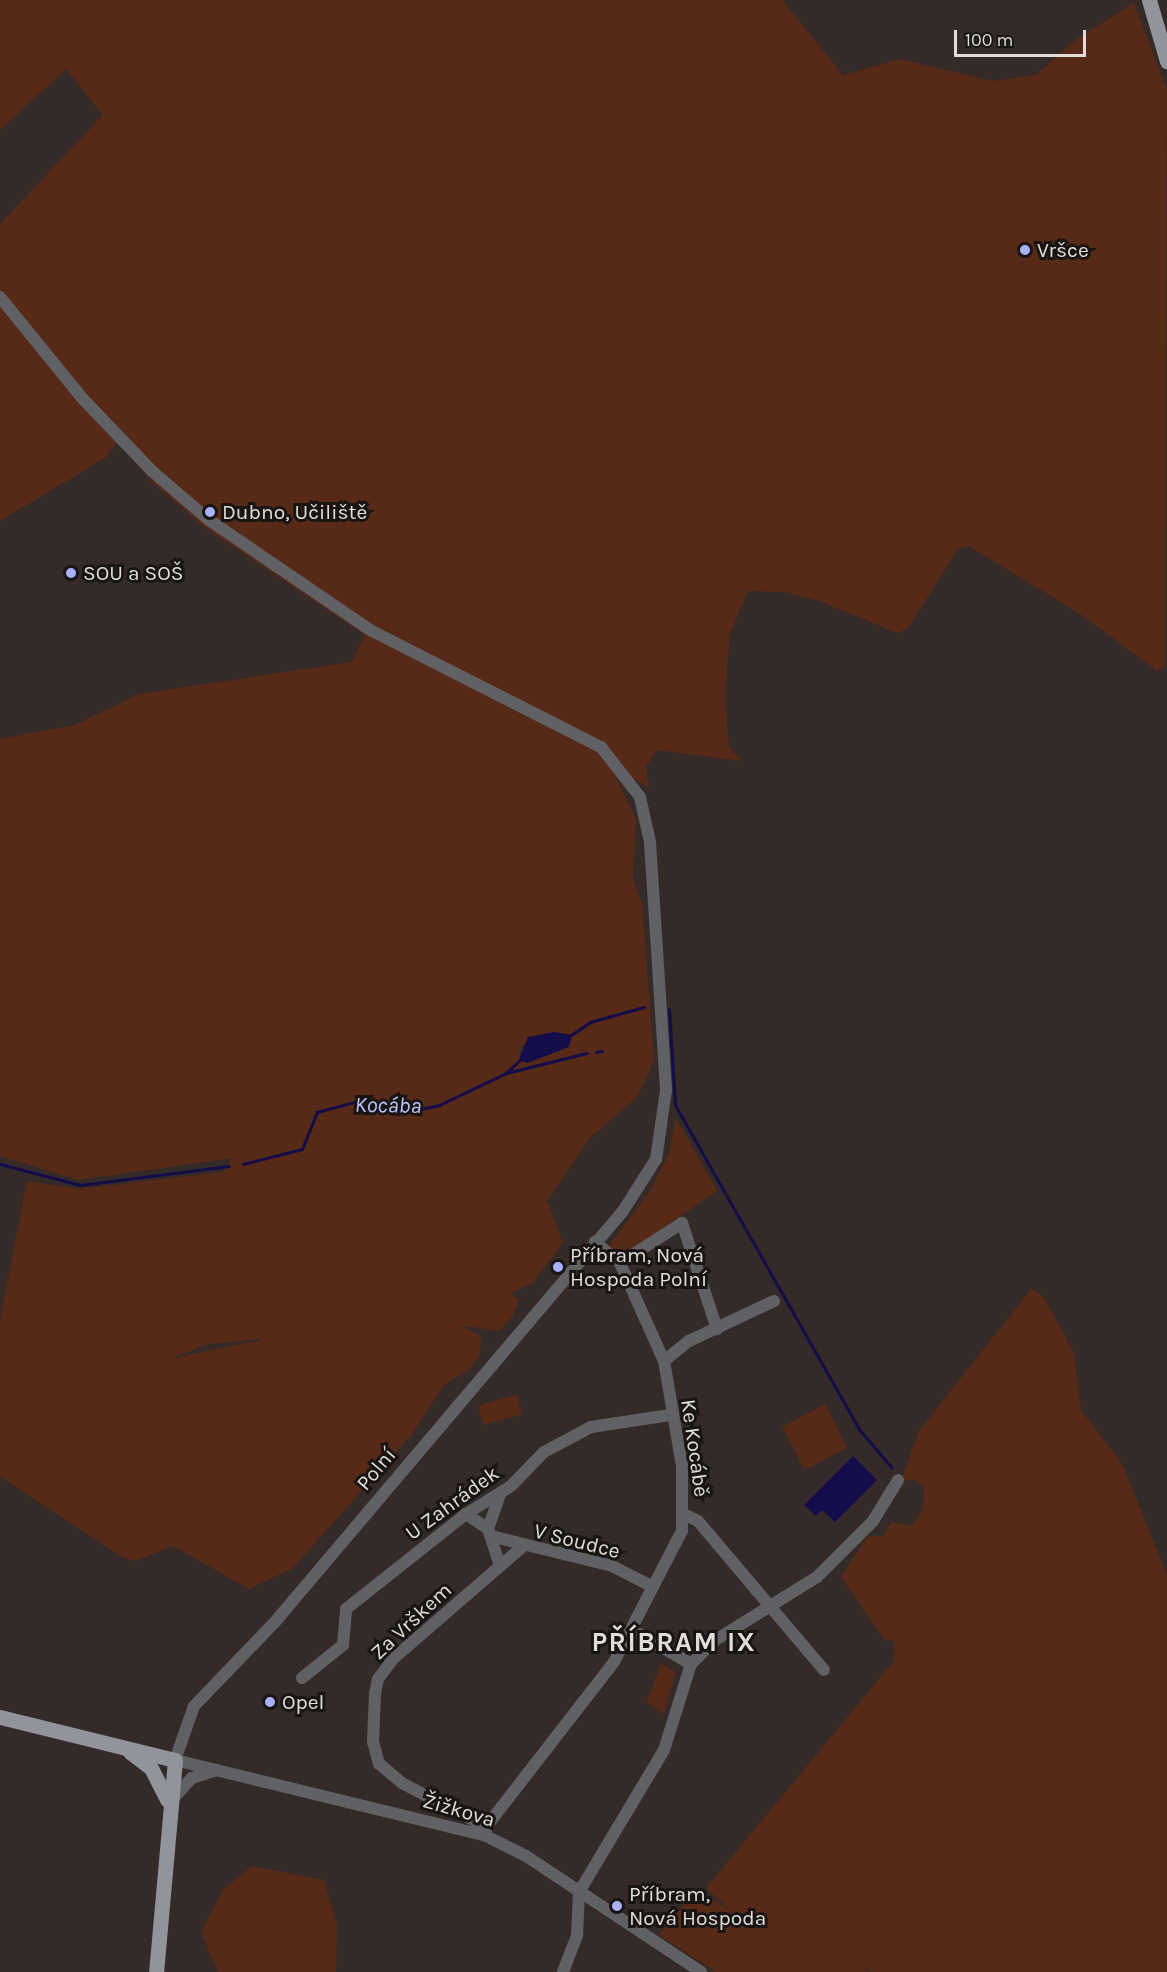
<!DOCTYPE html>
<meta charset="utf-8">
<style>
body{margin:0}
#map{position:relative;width:1167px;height:1972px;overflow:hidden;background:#342b28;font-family:Karla,sans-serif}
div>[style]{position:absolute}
.green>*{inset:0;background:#572917}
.water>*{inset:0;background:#130d49}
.stream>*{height:3px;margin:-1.5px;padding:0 1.5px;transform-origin:1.5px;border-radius:1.5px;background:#130d49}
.minor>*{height:12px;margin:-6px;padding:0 6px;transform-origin:6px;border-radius:6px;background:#606165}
.major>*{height:15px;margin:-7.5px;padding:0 7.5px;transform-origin:7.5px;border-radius:7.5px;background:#92949c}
.dots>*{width:16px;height:16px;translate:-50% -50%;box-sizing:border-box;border:3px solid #181513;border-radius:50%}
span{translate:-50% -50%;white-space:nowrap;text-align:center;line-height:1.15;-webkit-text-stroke:6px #181513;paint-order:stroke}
.poi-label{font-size:21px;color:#e2dcda}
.left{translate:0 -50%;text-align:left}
.street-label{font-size:21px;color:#e2dcda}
.water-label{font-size:22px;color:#bbc4fe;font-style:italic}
.district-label{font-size:27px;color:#e2dcda;font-weight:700;letter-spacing:1.5px}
.scale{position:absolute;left:954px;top:30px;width:132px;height:27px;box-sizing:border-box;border:3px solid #e2dcda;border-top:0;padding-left:8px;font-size:18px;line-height:21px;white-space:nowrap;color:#e2dcda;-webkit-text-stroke:4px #181513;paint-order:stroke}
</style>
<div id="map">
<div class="green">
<div style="clip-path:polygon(evenodd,0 0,782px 0,843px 75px,900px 59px,992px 81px,1036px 75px,1078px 38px,1134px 3px,1167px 90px,1165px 666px,1157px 671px,1082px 615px,969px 546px,958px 549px,908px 628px,898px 633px,819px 601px,785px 592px,748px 591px,730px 633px,725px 695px,729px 747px,742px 761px,657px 750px,646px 767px,649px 788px,610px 765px,636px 819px,633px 878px,642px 904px,654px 1060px,646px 1079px,636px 1098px,588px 1140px,547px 1201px,563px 1243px,533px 1282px,510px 1294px,519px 1300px,512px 1317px,499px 1331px,459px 1325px,481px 1336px,480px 1354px,470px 1369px,444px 1385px,412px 1434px,293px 1568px,249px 1589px,173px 1546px,135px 1561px,124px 1558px,0 1476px,0 1320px,27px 1181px,79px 1189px,223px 1172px,232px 1158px,78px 1180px,0 1156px,0 739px,75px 725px,139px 694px,352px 662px,365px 635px,204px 527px,150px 480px,119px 441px,105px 458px,0 521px,0 224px,103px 115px,66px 69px,0 130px,0 0,521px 1045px,562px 1050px,527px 1063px,519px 1060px,521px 1045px,0 0,261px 1339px,261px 1340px,169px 1359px,209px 1344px,261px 1339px)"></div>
<div style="clip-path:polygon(676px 1118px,717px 1191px,621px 1257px,607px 1248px,649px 1193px,669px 1154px)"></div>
<div style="clip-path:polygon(1032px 1288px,1045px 1299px,1074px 1353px,1081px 1410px,1122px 1464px,1167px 1575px,1167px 1972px,872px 1972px,863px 1965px,869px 1972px,716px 1972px,659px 1935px,697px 1889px,731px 1911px,706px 1888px,894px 1661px,894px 1641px,885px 1640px,841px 1577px,868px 1536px,883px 1536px,891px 1522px,912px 1526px,923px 1510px,924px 1488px,915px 1479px,901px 1481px,919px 1431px)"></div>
<div style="clip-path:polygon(517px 1394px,522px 1414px,483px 1425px,478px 1406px)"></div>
<div style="clip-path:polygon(825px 1404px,847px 1448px,805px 1470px,782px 1427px)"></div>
<div style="clip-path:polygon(661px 1664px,675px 1672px,664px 1714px,647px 1702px)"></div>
<div style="clip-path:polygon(252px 1866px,324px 1880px,337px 1925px,336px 1972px,218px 1972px,201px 1932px,223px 1890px)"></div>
</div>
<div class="water">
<div style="clip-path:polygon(554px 1032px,572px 1035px,569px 1047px,527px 1063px,519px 1060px,528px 1037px)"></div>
<div style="clip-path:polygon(853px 1456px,877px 1480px,835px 1522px,822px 1510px,816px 1516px,804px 1505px)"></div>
</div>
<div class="stream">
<div style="left:669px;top:1009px;width:96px;rotate:86.4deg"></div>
<div style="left:675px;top:1105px;width:373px;rotate:60.4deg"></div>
<div style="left:859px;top:1429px;width:51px;rotate:49.8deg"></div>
<div style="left:568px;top:1037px;width:27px;rotate:-34deg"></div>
<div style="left:590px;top:1022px;width:56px;rotate:-15.5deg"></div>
<div style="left:596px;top:1052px;width:6px;rotate:-9deg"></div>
<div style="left:507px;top:1072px;width:21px;rotate:-43deg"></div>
<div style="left:0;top:1164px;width:83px;rotate:14.7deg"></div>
<div style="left:80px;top:1185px;width:150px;rotate:-7.3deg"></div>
<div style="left:243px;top:1164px;width:61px;rotate:-14.3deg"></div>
<div style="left:302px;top:1149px;width:40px;rotate:-68deg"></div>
<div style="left:317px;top:1112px;width:39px;rotate:-15deg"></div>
<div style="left:355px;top:1102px;width:62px;rotate:7.5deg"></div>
<div style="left:416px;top:1110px;width:24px;rotate:-12deg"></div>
<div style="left:439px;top:1105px;width:74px;rotate:-25.5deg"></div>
<div style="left:506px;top:1073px;width:83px;rotate:-13.9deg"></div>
</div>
<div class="minor">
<div style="left:0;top:297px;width:130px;rotate:50.9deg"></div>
<div style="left:82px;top:398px;width:101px;rotate:46.2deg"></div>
<div style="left:152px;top:471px;width:75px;rotate:40.7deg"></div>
<div style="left:209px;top:520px;width:197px;rotate:34.3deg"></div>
<div style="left:372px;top:631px;width:257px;rotate:26.9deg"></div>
<div style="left:601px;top:747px;width:63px;rotate:52deg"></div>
<div style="left:640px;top:797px;width:46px;rotate:77.5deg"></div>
<div style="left:650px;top:842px;width:249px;rotate:86.3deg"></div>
<div style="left:666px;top:1090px;width:70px;rotate:98.2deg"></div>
<div style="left:656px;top:1159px;width:62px;rotate:122.4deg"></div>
<div style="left:623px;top:1211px;width:540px;rotate:130.27deg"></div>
<div style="left:274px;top:1623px;width:115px;rotate:133.9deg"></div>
<div style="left:194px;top:1706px;width:57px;rotate:109.4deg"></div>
<div style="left:175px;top:1760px;width:320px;rotate:13.7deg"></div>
<div style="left:486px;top:1836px;width:45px;rotate:26.6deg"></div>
<div style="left:526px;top:1856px;width:210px;rotate:33.5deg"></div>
<div style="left:620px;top:1263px;width:74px;rotate:-32.8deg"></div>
<div style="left:682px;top:1223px;width:112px;rotate:71.7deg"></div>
<div style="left:664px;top:1361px;width:32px;rotate:-39deg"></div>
<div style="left:689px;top:1341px;width:94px;rotate:-25.2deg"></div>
<div style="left:466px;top:1514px;width:27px;rotate:34deg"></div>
<div style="left:488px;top:1529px;width:38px;rotate:72deg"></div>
<div style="left:684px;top:1514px;width:16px;rotate:27deg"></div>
<div style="left:698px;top:1521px;width:195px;rotate:49.8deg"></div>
<div style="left:488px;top:1529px;width:37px;rotate:-71deg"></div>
<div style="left:491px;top:1536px;width:125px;rotate:13.9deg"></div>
<div style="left:612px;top:1566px;width:46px;rotate:27.1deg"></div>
<div style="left:632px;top:1630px;width:68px;rotate:30deg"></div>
<div style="left:302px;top:1678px;width:53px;rotate:-38.8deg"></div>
<div style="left:343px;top:1645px;width:36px;rotate:-85deg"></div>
<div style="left:346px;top:1609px;width:153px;rotate:-38.4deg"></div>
<div style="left:466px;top:1514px;width:53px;rotate:-31.9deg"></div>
<div style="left:511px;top:1486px;width:47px;rotate:-45.9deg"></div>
<div style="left:544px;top:1452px;width:53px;rotate:-28deg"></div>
<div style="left:591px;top:1427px;width:80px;rotate:-8.6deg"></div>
<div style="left:171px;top:1801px;width:31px;rotate:-48deg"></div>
<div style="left:192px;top:1778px;width:26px;rotate:-18deg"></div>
<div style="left:486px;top:1827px;width:95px;rotate:-152.4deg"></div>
<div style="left:402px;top:1783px;width:30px;rotate:-140deg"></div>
<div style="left:379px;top:1764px;width:23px;rotate:-105deg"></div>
<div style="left:373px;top:1742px;width:48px;rotate:-87.6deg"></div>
<div style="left:375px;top:1694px;width:15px;rotate:-79deg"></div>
<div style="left:378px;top:1679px;width:26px;rotate:-53deg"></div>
<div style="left:394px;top:1658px;width:169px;rotate:-40.9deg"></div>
<div style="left:486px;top:1836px;width:9px;rotate:-90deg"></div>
<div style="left:486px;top:1827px;width:209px;rotate:-52.2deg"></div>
<div style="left:614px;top:1662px;width:148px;rotate:-62.6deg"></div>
<div style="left:682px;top:1531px;width:65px;rotate:-90deg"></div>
<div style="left:682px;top:1466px;width:107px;rotate:-99.7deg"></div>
<div style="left:664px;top:1361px;width:107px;rotate:-114.2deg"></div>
<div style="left:620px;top:1263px;width:33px;rotate:-140deg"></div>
<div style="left:563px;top:1972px;width:40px;rotate:-69deg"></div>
<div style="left:577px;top:1935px;width:43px;rotate:-87.3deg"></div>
<div style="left:579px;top:1892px;width:165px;rotate:-59.1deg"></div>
<div style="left:664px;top:1750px;width:90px;rotate:-72.6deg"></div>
<div style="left:691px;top:1664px;width:33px;rotate:-45deg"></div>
<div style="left:714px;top:1641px;width:121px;rotate:-31.9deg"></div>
<div style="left:817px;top:1577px;width:79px;rotate:-45deg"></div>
<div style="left:873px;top:1521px;width:48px;rotate:-58.6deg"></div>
</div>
<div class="major">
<div style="left:1149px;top:0;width:64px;rotate:73.6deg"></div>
<div style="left:0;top:1717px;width:180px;rotate:13.8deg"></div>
<div style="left:175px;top:1760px;width:213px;rotate:95.1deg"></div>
<div style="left:130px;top:1752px;width:26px;rotate:37deg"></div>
<div style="left:151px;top:1768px;width:36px;rotate:63deg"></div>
</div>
<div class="dots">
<div style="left:1025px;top:250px;background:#a7b1fc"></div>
<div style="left:210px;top:512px;background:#a7b1fc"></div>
<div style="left:71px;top:573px;background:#a7b1fc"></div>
<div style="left:558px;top:1267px;background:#a7b1fc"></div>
<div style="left:270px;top:1702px;background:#a7b1fc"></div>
<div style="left:617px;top:1906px;background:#a7b1fc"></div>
</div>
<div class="poi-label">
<span class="left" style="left:1037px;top:250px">Vršce</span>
<span class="left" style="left:222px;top:512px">Dubno, Učiliště</span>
<span class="left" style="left:83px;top:573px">SOU a SOŠ</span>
<span class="left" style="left:570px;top:1267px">Příbram, Nová<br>Hospoda Polní</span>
<span class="left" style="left:282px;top:1702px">Opel</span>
<span class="left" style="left:629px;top:1906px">Příbram,<br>Nová Hospoda</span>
</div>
<div class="street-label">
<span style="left:695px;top:1448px;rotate:82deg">Ke Kocábě</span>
<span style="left:376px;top:1469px;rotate:-50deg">Polní</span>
<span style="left:452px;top:1503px;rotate:-36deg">U Zahrádek</span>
<span style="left:577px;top:1541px;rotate:14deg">V Soudce</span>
<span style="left:411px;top:1621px;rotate:-43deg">Za Vrškem</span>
<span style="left:459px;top:1810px;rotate:16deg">Žižkova</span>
</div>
<div class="water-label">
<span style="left:388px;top:1106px;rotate:1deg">Kocába</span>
</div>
<div class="district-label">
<span style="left:674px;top:1643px">PŘÍBRAM IX</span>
</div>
<div class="scale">100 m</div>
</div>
